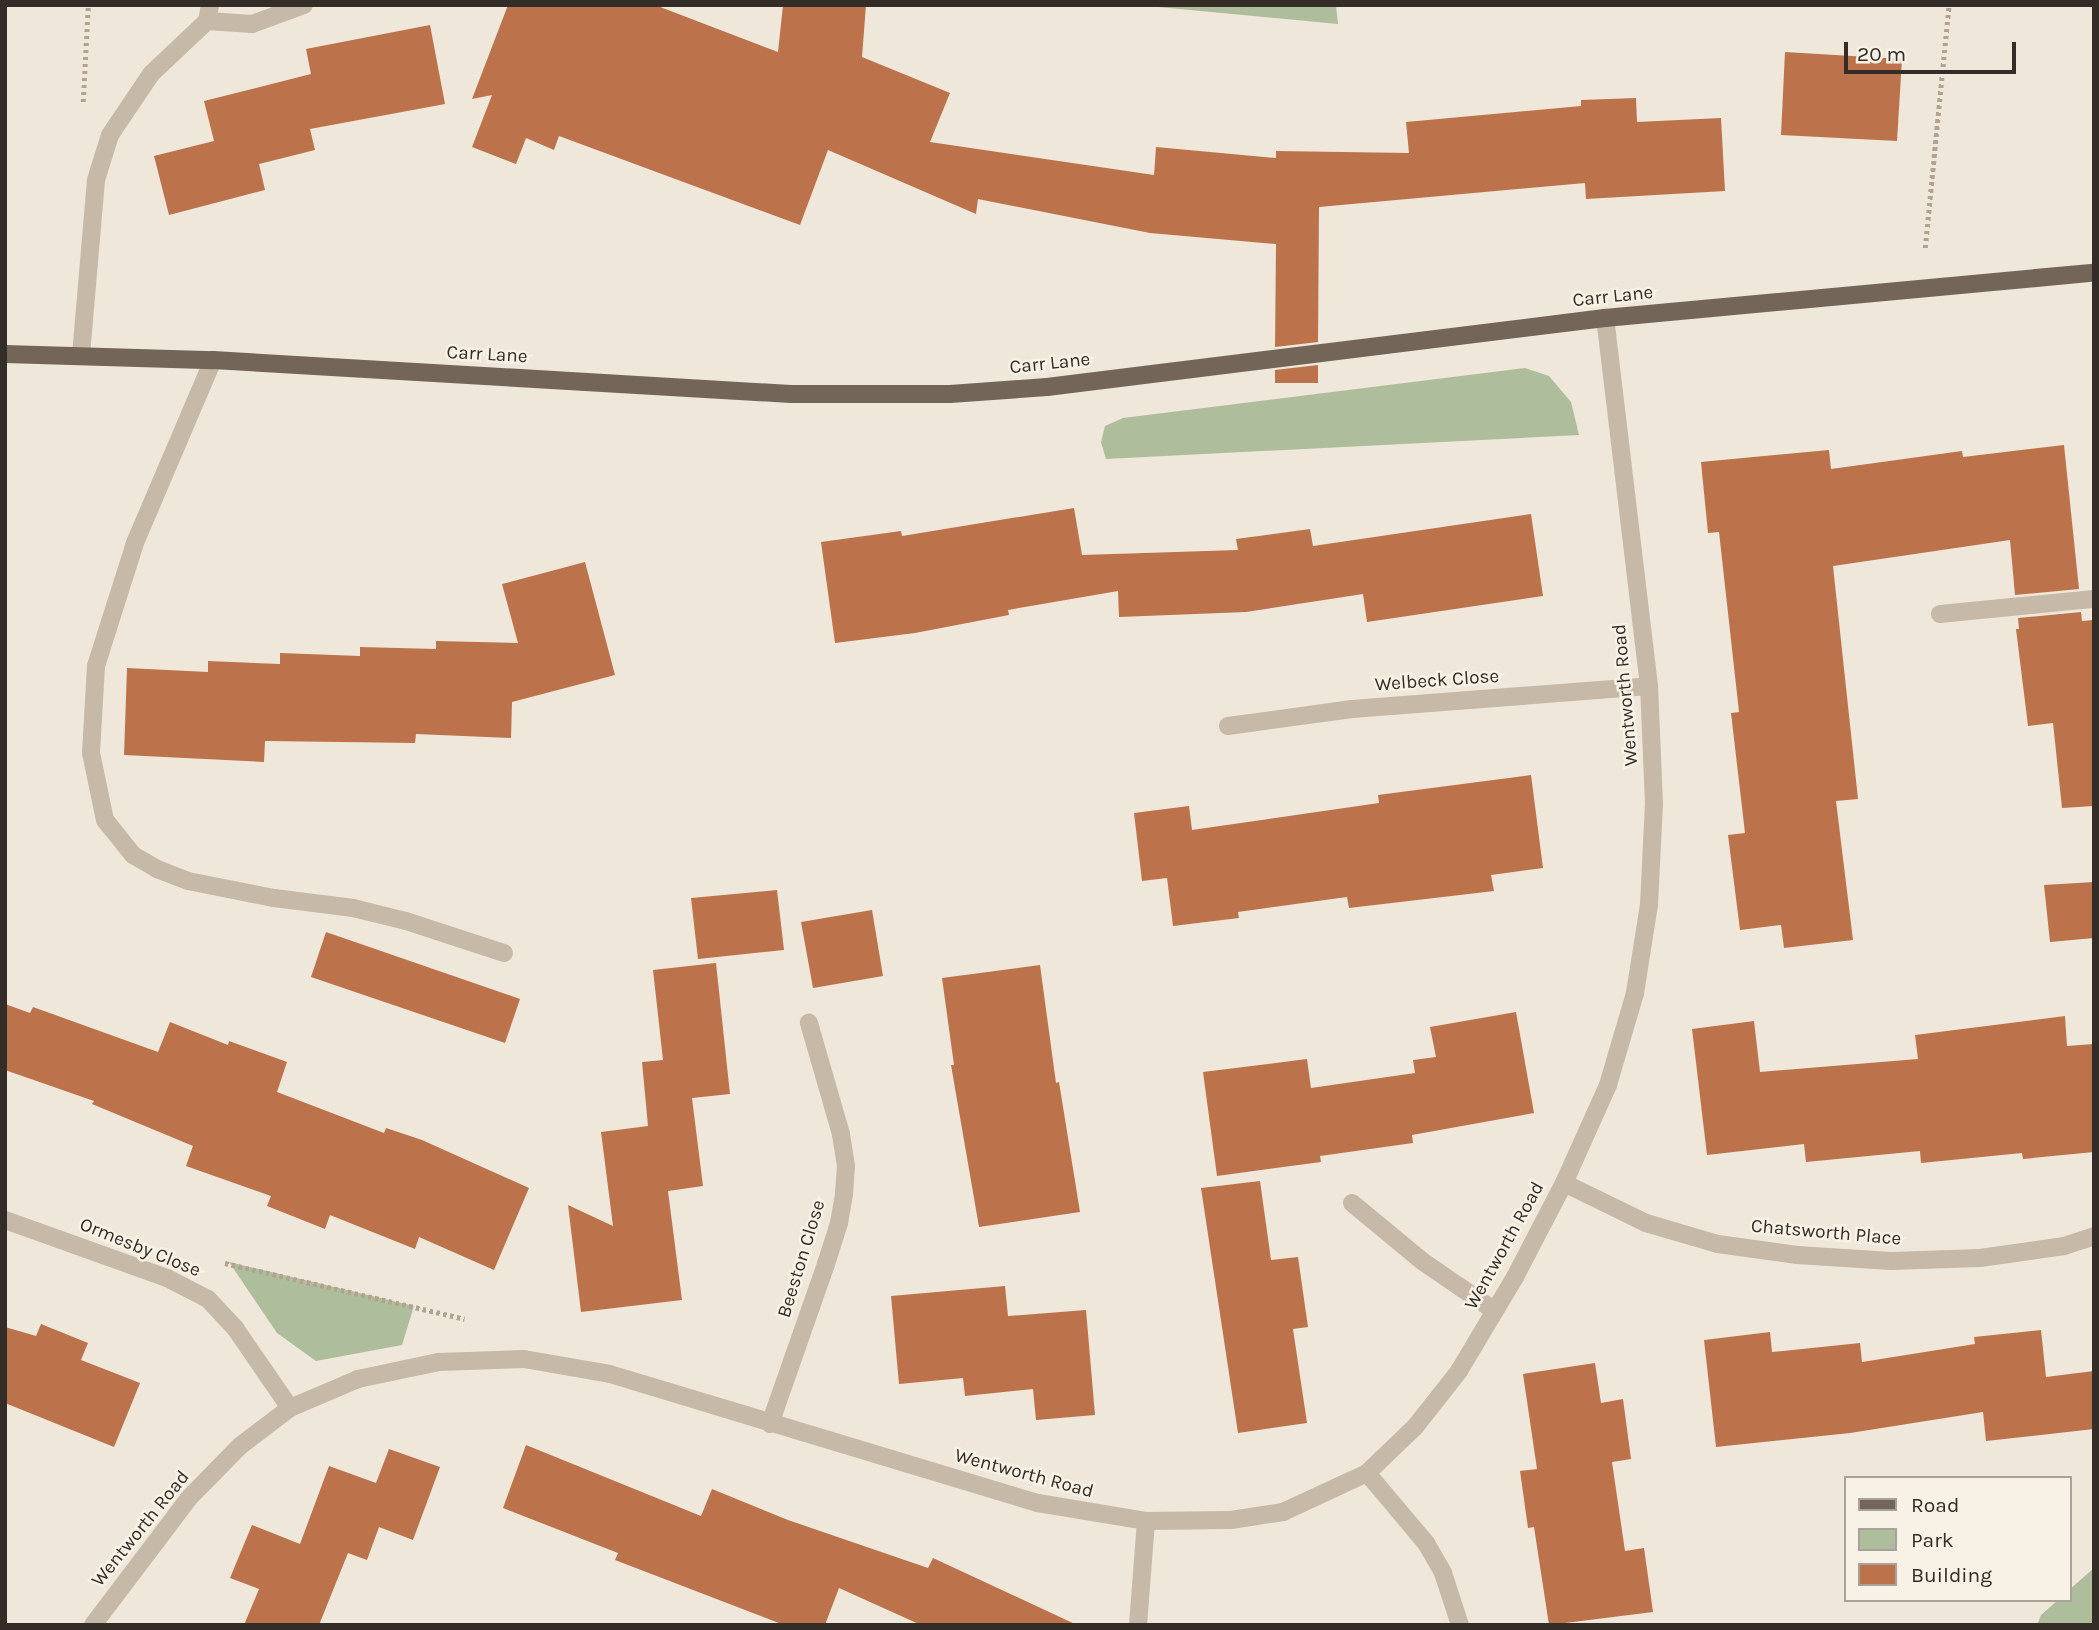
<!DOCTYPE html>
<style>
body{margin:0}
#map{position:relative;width:2099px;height:1630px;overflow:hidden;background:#efe7da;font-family:Karla,sans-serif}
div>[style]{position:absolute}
.green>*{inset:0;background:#aebd9b}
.building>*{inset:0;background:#bc734b}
.path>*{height:4.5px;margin-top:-2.25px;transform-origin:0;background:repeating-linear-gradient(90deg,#b2a391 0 3.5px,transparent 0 7px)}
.minor>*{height:18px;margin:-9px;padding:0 9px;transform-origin:9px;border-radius:9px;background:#c6b9a7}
.major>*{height:18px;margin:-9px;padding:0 9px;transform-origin:9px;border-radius:9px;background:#746559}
span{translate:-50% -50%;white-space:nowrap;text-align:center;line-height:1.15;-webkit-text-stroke:5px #f7f1e6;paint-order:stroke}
.street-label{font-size:19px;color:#332c27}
.frame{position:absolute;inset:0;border:7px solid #332c27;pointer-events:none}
.legend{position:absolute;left:1844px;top:1476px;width:228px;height:126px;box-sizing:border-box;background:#f7f1e6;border:2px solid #a9a29a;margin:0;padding:9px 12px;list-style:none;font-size:21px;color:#332c27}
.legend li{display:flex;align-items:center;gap:14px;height:35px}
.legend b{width:35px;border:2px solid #a9a29a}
.scale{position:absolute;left:1844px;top:42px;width:172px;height:32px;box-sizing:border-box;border:4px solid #332c27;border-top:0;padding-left:9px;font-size:21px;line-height:24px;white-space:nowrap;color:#332c27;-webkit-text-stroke:5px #f7f1e6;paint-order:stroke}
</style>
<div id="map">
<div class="green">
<div style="clip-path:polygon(1137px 5px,1336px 5px,1338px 24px)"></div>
<div style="clip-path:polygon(1525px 368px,1549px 376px,1571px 402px,1579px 435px,1106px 459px,1101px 442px,1105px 426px,1123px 418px)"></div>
<div style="clip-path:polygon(229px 1262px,414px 1306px,402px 1345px,316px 1361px,277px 1333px)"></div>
<div style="clip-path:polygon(2094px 1568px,2094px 1625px,2037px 1625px,2041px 1615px,2058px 1600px,2069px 1600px,2069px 1590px)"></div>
</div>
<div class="building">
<div style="clip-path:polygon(508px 5px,655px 5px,778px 52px,783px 5px,866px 5px,862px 57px,950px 93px,930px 142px,1154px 175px,1156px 147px,1276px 158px,1276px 151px,1409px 153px,1406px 122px,1581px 106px,1581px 100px,1636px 98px,1637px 122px,1721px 118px,1725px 191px,1586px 199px,1585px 183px,1319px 207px,1318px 342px,1275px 347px,1276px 244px,1150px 233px,978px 199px,976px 214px,828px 150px,800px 225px,559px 136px,554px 150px,526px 138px,516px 164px,472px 147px,492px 95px,472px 99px)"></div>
<div style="clip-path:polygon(430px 25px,445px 104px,310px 129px,315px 150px,259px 164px,265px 190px,169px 215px,154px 156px,214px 141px,204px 101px,311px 74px,306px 49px)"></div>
<div style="clip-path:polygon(1785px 52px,1902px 59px,1897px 141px,1781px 135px)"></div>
<div style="clip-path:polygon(1318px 365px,1318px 383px,1275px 383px,1275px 370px)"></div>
<div style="clip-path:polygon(2064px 445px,2079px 589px,2015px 595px,2010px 540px,1833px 566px,1858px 799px,1836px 801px,1853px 940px,1784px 948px,1781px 925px,1740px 930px,1728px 835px,1745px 833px,1731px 713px,1739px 712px,1719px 532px,1708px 533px,1701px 462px,1829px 450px,1831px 469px,1962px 451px,1963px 457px)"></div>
<div style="clip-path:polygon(1074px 508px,1082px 555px,1238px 550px,1236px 539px,1310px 529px,1313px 546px,1531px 514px,1543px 596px,1367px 622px,1363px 594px,1246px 612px,1119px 617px,1118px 591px,1008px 610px,1009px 615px,915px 633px,835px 643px,821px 542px,901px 531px,902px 536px)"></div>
<div style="clip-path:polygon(585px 562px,615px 675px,512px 702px,511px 738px,416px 734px,415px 743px,265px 741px,264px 762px,124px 755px,127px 668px,208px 672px,208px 661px,280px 664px,280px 653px,360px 656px,360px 647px,436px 649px,436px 641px,518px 643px,502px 584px)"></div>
<div style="clip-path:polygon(2081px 612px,2082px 621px,2094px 620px,2094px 806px,2062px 808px,2053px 723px,2028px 726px,2016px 629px,2019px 629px,2018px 618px)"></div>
<div style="clip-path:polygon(1531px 775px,1543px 868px,1491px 875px,1494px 891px,1349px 908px,1347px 897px,1238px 912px,1239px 918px,1173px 926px,1167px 878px,1142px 881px,1134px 813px,1189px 806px,1192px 830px,1379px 803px,1378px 795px)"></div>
<div style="clip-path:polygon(2094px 882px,2094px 938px,2050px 942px,2044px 885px)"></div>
<div style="clip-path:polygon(777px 890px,784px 950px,698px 959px,691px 898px)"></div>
<div style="clip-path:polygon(872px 910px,883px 976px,813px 988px,801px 922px)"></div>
<div style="clip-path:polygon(326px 932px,520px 999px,505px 1043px,311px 977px)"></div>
<div style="clip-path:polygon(716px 963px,730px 1094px,692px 1098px,703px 1186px,668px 1191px,682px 1300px,581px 1312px,568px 1205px,613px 1226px,601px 1132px,648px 1126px,642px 1062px,663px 1060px,653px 970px)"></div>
<div style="clip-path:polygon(1040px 965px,1056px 1083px,1059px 1082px,1080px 1212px,979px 1227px,951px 1065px,954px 1065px,942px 978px)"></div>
<div style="clip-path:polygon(5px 1004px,30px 1013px,33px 1007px,158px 1052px,170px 1022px,228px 1045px,229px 1041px,287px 1062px,277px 1092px,384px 1133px,386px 1128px,422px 1140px,529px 1188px,494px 1270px,419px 1237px,415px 1249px,330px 1215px,325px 1229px,267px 1206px,271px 1196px,186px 1166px,193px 1146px,92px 1104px,94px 1101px,5px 1070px)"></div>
<div style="clip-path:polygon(1516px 1012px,1534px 1113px,1412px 1135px,1413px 1143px,1320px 1156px,1321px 1162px,1217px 1176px,1203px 1072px,1307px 1059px,1311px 1088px,1415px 1073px,1413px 1060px,1436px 1057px,1430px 1027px)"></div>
<div style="clip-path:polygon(2065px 1016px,2067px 1046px,2094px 1044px,2094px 1152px,2023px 1159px,2022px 1153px,1921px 1163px,1920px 1151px,1806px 1162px,1804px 1144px,1707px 1155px,1692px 1029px,1754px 1021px,1760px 1072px,1918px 1059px,1915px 1035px)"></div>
<div style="clip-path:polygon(1260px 1181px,1271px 1260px,1298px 1257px,1308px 1327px,1293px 1329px,1307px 1423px,1238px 1433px,1201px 1188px)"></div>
<div style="clip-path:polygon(1005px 1286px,1008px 1316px,1086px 1310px,1095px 1415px,1036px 1420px,1033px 1389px,965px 1396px,963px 1378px,899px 1384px,891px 1296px)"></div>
<div style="clip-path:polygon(41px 1324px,88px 1343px,81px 1360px,140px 1383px,114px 1447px,5px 1403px,5px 1327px,36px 1336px)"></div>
<div style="clip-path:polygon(2041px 1330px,2046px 1377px,2094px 1371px,2094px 1429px,1986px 1441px,1983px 1412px,1850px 1433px,1716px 1447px,1704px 1340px,1770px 1332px,1772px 1352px,1860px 1343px,1862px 1362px,1975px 1344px,1974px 1337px)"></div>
<div style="clip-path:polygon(1595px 1363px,1601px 1403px,1623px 1399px,1631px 1459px,1612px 1462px,1625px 1551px,1644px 1548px,1653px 1612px,1549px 1625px,1534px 1527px,1528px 1528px,1520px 1471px,1537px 1469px,1523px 1374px)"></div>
<div style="clip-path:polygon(526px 1445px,701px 1516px,712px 1489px,788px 1520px,928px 1568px,933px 1558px,1077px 1625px,921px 1625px,839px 1588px,825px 1625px,784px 1625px,615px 1560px,618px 1553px,503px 1508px)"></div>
<div style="clip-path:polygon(389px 1449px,440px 1467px,413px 1540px,379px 1527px,367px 1560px,348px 1553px,319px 1625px,244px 1625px,259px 1589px,230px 1578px,252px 1525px,300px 1544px,329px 1466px,376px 1483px)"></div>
</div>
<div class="path">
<div style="left:83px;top:102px;width:97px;rotate:-87deg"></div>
<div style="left:1925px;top:248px;width:244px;rotate:-84.4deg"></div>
<div style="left:225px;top:1263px;width:246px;rotate:13.1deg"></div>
</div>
<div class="minor">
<div style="left:207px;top:21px;width:45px;rotate:3.8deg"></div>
<div style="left:252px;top:24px;width:55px;rotate:-20.1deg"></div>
<div style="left:81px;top:355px;width:176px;rotate:-85.1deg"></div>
<div style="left:96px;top:180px;width:47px;rotate:-72.7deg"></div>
<div style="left:110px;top:135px;width:73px;rotate:-56.1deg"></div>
<div style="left:151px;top:74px;width:77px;rotate:-43.4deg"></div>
<div style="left:207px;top:21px;width:16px;rotate:-79deg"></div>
<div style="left:213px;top:360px;width:199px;rotate:113.1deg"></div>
<div style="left:135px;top:543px;width:129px;rotate:107.6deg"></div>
<div style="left:96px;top:666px;width:87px;rotate:93.3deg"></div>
<div style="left:91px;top:753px;width:68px;rotate:78.2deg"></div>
<div style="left:105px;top:820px;width:45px;rotate:51.3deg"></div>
<div style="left:133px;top:855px;width:28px;rotate:30deg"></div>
<div style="left:157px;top:869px;width:33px;rotate:21deg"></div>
<div style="left:188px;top:881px;width:88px;rotate:11.2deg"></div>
<div style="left:274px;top:898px;width:80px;rotate:7.2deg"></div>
<div style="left:353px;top:908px;width:55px;rotate:13.8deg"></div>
<div style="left:406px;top:921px;width:103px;rotate:18.1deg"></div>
<div style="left:1940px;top:614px;width:155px;rotate:-5.6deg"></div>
<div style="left:1228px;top:726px;width:125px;rotate:-7.8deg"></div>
<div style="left:1352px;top:709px;width:298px;rotate:-4.4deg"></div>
<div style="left:1564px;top:1183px;width:91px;rotate:26deg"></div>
<div style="left:1646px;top:1223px;width:75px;rotate:16.3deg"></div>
<div style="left:1718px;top:1244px;width:80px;rotate:7.9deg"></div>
<div style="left:1797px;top:1255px;width:94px;rotate:3.7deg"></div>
<div style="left:1891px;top:1261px;width:89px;rotate:-1.9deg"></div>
<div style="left:1980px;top:1258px;width:85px;rotate:-8.1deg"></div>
<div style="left:2064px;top:1246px;width:32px;rotate:-18deg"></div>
<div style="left:1352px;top:1203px;width:91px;rotate:39.6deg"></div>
<div style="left:1422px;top:1261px;width:88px;rotate:34.4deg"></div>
<div style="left:5px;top:1220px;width:172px;rotate:19.7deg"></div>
<div style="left:167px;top:1278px;width:46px;rotate:27.1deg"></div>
<div style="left:208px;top:1299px;width:40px;rotate:47deg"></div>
<div style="left:235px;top:1328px;width:97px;rotate:55.5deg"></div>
<div style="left:770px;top:1424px;width:170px;rotate:-70.7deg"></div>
<div style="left:826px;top:1264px;width:43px;rotate:-72.4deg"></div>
<div style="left:839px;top:1223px;width:29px;rotate:-80deg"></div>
<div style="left:844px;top:1194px;width:28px;rotate:-86deg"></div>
<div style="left:846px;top:1166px;width:32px;rotate:-99deg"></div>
<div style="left:841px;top:1134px;width:116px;rotate:-106.1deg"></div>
<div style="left:1367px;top:1473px;width:92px;rotate:49.9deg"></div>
<div style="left:1426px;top:1543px;width:34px;rotate:60deg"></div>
<div style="left:1443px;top:1573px;width:55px;rotate:71.9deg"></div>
<div style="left:93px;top:1625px;width:159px;rotate:-52.9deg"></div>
<div style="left:189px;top:1498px;width:73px;rotate:-45.6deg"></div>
<div style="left:240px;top:1446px;width:63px;rotate:-37.2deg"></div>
<div style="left:290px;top:1408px;width:74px;rotate:-23.1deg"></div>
<div style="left:358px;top:1379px;width:83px;rotate:-11.9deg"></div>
<div style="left:439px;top:1362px;width:85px;rotate:-2deg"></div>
<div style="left:524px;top:1359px;width:87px;rotate:9.9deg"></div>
<div style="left:610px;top:1374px;width:447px;rotate:16.8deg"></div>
<div style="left:1038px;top:1503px;width:109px;rotate:9.5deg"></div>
<div style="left:1146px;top:1521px;width:85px;rotate:-0.7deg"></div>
<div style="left:1231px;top:1520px;width:53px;rotate:-8.7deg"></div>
<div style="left:1283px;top:1512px;width:93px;rotate:-24.9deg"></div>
<div style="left:1367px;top:1473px;width:66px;rotate:-43.8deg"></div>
<div style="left:1415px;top:1427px;width:71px;rotate:-51.8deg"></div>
<div style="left:1459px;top:1371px;width:109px;rotate:-59.2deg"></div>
<div style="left:1515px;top:1277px;width:106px;rotate:-62.5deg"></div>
<div style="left:1564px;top:1183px;width:107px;rotate:-65.8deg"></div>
<div style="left:1608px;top:1085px;width:96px;rotate:-73.6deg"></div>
<div style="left:1635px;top:993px;width:89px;rotate:-81deg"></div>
<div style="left:1649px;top:905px;width:101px;rotate:-87.2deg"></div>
<div style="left:1654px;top:804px;width:118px;rotate:-92.4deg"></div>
<div style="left:1649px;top:686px;width:371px;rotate:-96.8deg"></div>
<div style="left:1138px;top:1625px;width:104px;rotate:-85.6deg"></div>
</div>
<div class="major">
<div style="left:5px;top:354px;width:208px;rotate:1.7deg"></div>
<div style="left:213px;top:360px;width:579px;rotate:3.37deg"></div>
<div style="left:791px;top:394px;width:159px"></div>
<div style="left:950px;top:394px;width:97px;rotate:-4.1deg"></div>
<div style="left:1047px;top:387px;width:562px;rotate:-7.05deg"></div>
<div style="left:1605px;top:318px;width:491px;rotate:-5.3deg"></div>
</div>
<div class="street-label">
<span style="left:1613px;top:297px;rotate:-6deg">Carr Lane</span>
<span style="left:487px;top:355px;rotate:3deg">Carr Lane</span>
<span style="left:1050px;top:364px;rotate:-6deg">Carr Lane</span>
<span style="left:1437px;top:681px;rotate:-4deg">Welbeck Close</span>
<span style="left:1626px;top:695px;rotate:-95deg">Wentworth Road</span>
<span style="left:1826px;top:1233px;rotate:5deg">Chatsworth Place</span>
<span style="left:1505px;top:1246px;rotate:-61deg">Wentworth Road</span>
<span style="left:140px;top:1248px;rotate:22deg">Ormesby Close</span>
<span style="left:802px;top:1259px;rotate:-73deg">Beeston Close</span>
<span style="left:1024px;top:1474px;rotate:15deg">Wentworth Road</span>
<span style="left:141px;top:1529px;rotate:-51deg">Wentworth Road</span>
</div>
<div class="frame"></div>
<ul class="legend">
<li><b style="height:9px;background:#746559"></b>Road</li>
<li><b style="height:19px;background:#aebd9b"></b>Park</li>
<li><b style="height:19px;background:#bc734b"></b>Building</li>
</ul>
<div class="scale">20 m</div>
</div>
